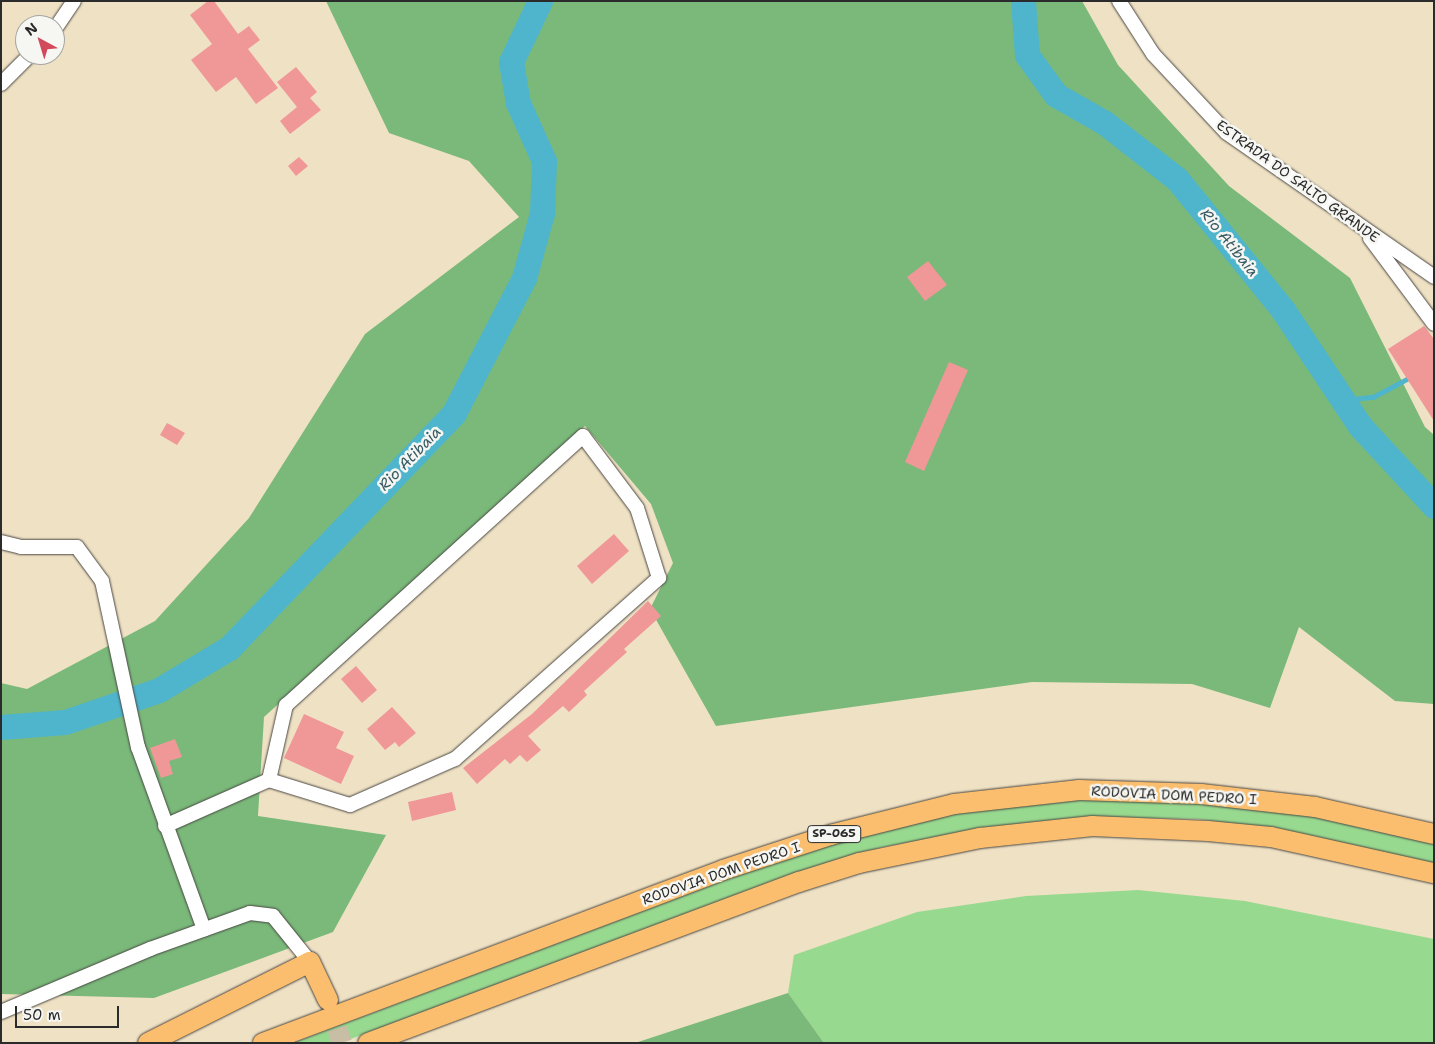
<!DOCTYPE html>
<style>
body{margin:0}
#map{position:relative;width:1435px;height:1044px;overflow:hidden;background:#efe1c4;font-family:"Shantell Sans",sans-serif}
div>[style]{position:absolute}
.green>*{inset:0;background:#98d990}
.forest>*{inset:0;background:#7ab97a}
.stream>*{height:4.5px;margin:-2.25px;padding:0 2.25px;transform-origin:2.25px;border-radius:2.25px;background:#4eb5cd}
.river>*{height:25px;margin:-12.5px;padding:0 12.5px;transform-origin:12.5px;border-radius:12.5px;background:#4eb5cd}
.building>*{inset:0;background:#f09797}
.highway-tunnel>*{height:20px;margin-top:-10px;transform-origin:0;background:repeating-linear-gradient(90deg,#c8bda5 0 20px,transparent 0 30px)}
.roads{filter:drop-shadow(0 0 1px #484642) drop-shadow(0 0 1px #484642)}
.minor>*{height:14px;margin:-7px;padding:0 7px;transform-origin:7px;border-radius:7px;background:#fff}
.highway>*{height:20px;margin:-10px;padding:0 10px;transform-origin:10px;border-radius:10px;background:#fabe6e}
span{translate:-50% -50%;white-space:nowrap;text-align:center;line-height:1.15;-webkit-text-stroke:5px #f6f6f2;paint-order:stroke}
.shield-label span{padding:1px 4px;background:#f6f6f2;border:1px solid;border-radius:4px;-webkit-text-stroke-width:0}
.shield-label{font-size:12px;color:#2b2b2b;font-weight:700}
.street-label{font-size:14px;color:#2b2b2b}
.water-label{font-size:15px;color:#375b64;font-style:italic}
.frame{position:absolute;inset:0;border:2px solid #2b2b2b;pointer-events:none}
.north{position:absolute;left:15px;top:15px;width:50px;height:50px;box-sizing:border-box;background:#f6f6f2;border:1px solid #a5a5a2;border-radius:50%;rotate:321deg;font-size:14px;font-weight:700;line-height:20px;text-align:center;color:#2b2b2b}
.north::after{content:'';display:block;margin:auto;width:18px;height:22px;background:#d1495b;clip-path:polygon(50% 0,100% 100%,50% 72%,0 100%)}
.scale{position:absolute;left:15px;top:1006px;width:104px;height:22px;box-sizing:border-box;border:2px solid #2b2b2b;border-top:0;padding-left:6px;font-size:15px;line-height:18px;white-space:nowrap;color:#2b2b2b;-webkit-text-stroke:4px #f6f6f2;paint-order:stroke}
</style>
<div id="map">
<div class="green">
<div style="clip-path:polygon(1147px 797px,1292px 812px,1434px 842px,1434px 864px,1304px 834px,1198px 819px,1093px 817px,989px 828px,883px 847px,797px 873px,340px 1043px,293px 1043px,794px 854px,926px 817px,1038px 801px)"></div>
<div style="clip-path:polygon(1138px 890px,1245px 901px,1434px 939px,1434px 1043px,824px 1043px,788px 993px,794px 955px,917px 912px,1026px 896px)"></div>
</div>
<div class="forest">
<div style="clip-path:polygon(326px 1px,1082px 1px,1118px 65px,1229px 186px,1350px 278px,1425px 427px,1434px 435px,1434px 704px,1395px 701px,1299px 627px,1270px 708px,1192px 684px,1032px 682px,716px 726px,650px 609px,673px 563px,651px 504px,585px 426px,264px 717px,258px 816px,386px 835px,333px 932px,154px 998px,1px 994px,1px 683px,27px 689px,155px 621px,249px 518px,365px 334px,519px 217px,469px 161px,389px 133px)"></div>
<div style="clip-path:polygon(788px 993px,824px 1043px,635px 1043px)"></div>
</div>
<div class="stream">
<div style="left:1343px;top:400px;width:30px;rotate:-6deg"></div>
<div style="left:1373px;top:397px;width:38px;rotate:-28deg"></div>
</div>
<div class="river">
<div style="left:1023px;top:1px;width:54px;rotate:85.8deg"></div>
<div style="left:1027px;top:55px;width:49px;rotate:54.1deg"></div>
<div style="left:1056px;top:95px;width:56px;rotate:29.7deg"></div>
<div style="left:1105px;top:123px;width:91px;rotate:37.9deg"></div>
<div style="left:1177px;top:179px;width:169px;rotate:51deg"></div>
<div style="left:1283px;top:310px;width:139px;rotate:56.4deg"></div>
<div style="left:1360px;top:426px;width:109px;rotate:47.2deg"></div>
<div style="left:1px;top:727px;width:64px;rotate:-4.5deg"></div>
<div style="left:65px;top:722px;width:99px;rotate:-18.8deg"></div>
<div style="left:159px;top:690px;width:82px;rotate:-31deg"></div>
<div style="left:229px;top:648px;width:325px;rotate:-46.2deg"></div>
<div style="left:454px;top:413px;width:152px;rotate:-62.6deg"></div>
<div style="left:524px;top:278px;width:67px;rotate:-74.5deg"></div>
<div style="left:542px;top:213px;width:52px;rotate:-87.8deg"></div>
<div style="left:544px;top:161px;width:64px;rotate:-114.1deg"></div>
<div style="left:518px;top:103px;width:42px;rotate:-99.7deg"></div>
<div style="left:511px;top:62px;width:68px;rotate:-64.6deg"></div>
</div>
<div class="building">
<div style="clip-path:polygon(208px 1px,214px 1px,238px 34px,249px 26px,260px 40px,248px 49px,278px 88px,256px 104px,236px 77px,216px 92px,191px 60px,212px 44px,190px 15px)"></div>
<div style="clip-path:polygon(296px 67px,317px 92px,310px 98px,321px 110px,290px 134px,280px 121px,297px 107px,277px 82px)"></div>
<div style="clip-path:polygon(299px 157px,308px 166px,296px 176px,288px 166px)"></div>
<div style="clip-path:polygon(928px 261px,947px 285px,925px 301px,907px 277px)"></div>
<div style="clip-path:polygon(1424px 326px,1434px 339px,1434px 421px,1388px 349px)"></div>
<div style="clip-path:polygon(949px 362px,968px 370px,924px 471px,905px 462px)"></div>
<div style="clip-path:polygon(167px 423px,185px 433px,177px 445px,160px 435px)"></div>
<div style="clip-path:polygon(614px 534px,629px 551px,592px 584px,577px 566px)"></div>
<div style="clip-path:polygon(648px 601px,661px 616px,624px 649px,627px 652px,584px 691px,587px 695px,569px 712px,563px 706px,528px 736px,541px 750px,527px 762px,520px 755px,510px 764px,505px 759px,477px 784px,463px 768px,532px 714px)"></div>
<div style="clip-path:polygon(356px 666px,377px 690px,362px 703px,341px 679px)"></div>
<div style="clip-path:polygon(392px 707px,416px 733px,399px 747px,395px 742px,385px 750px,367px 729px)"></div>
<div style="clip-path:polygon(304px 714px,344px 732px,336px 748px,354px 756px,341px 784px,284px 758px)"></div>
<div style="clip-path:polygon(175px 739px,182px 757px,169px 761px,173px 774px,161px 778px,150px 748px)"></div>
<div style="clip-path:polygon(452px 792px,456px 810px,412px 821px,408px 802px)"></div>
</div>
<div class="highway-tunnel">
<div style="left:328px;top:1000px;width:45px;rotate:72deg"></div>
</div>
<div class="roads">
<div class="minor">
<div style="left:1119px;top:1px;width:63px;rotate:57.3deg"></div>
<div style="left:1153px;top:54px;width:108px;rotate:46.9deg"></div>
<div style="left:1227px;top:133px;width:252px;rotate:34.8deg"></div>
<div style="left:55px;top:29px;width:34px;rotate:-56deg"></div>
<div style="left:1px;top:84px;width:41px;rotate:-45deg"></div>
<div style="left:1370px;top:238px;width:107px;rotate:53.3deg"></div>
<div style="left:1px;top:542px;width:21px;rotate:14deg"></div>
<div style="left:21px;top:547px;width:56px"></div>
<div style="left:77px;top:547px;width:42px;rotate:53.7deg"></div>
<div style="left:102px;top:581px;width:170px;rotate:77.8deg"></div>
<div style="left:138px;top:747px;width:194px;rotate:70.1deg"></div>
<div style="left:165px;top:826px;width:114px;rotate:-23.9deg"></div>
<div style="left:269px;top:780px;width:85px;rotate:17.2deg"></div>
<div style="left:350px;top:805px;width:115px;rotate:-23.7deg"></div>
<div style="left:455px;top:759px;width:273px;rotate:-41.6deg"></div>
<div style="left:659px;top:578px;width:73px;rotate:-107.4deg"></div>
<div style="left:637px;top:508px;width:90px;rotate:-126.9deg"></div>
<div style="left:583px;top:436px;width:401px;rotate:137.8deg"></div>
<div style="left:286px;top:705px;width:77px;rotate:102.8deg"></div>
<div style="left:1px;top:1012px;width:162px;rotate:-22.9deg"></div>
<div style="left:150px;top:949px;width:106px;rotate:-19.8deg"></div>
<div style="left:250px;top:913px;width:23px;rotate:7deg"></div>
<div style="left:273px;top:916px;width:59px;rotate:51.2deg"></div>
</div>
<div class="highway">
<div style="left:148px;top:1043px;width:181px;rotate:-26.6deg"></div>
<div style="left:310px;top:962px;width:42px;rotate:64.7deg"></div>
<div style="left:263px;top:1043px;width:491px;rotate:-20.6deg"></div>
<div style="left:723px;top:870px;width:113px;rotate:-18.1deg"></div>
<div style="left:830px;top:835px;width:128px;rotate:-14deg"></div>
<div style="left:954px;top:804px;width:126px;rotate:-6.4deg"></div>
<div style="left:1079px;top:790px;width:122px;rotate:1.9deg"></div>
<div style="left:1201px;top:794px;width:115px;rotate:6.5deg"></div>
<div style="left:1315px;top:807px;width:122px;rotate:12.8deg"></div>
<div style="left:368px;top:1043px;width:460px;rotate:-20.5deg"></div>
<div style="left:799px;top:882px;width:63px;rotate:-17.6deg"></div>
<div style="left:859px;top:863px;width:124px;rotate:-11.7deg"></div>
<div style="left:980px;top:838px;width:113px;rotate:-6.1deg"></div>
<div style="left:1092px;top:826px;width:116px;rotate:2.5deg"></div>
<div style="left:1208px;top:831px;width:63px;rotate:5.4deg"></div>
<div style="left:1271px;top:837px;width:167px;rotate:12.5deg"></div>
</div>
</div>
<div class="shield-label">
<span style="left:834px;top:834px">SP-065</span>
</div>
<div class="street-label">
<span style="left:1298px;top:181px;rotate:36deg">ESTRADA DO SALTO GRANDE</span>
<span style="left:1174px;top:795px;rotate:3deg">RODOVIA DOM PEDRO I</span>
<span style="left:721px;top:873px;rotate:-19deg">RODOVIA DOM PEDRO I</span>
</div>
<div class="water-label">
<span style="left:1229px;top:243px;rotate:51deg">Rio Atibaia</span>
<span style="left:410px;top:459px;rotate:-46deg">Rio Atibaia</span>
</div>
<div class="frame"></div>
<div class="north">N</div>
<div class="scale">50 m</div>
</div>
